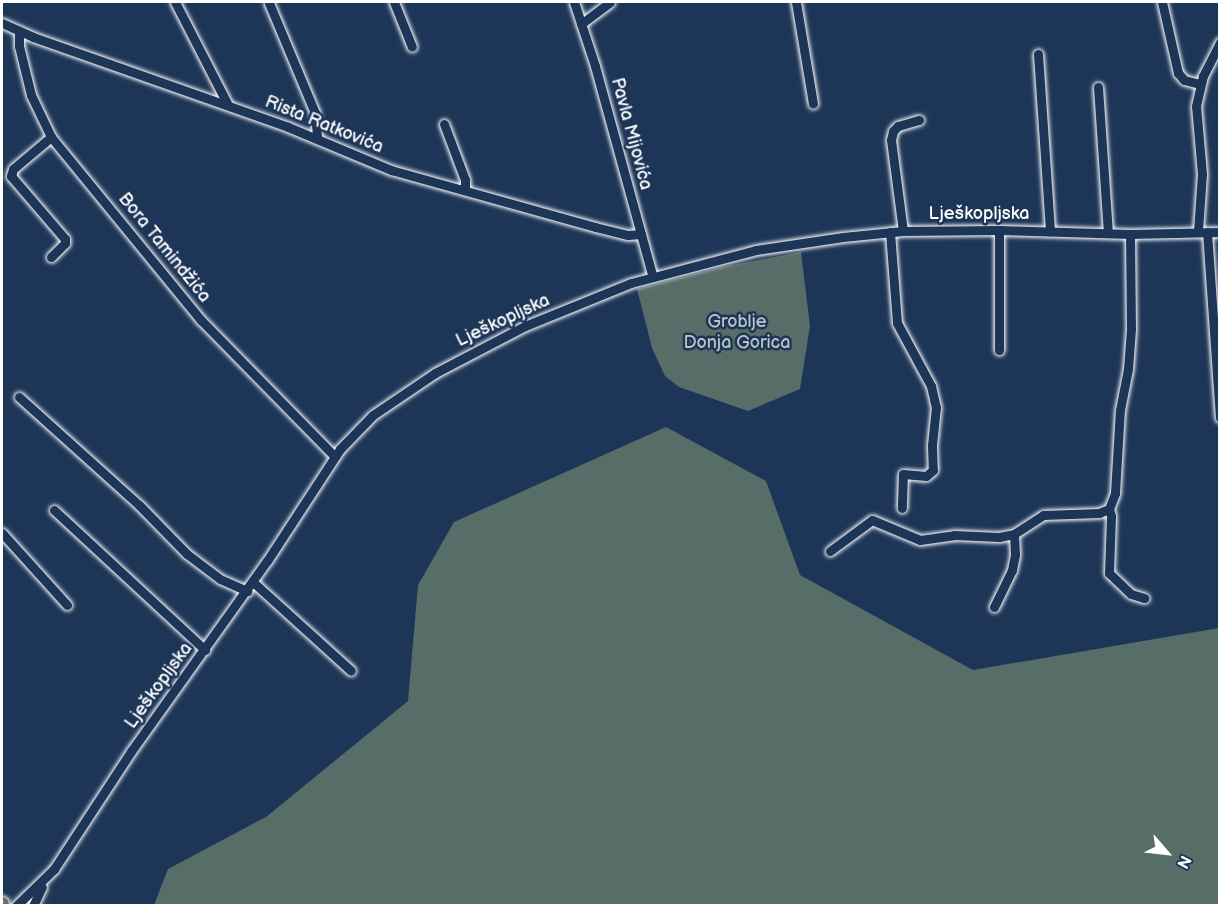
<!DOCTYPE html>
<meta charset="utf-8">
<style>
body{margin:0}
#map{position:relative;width:1221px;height:907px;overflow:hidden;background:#1d3557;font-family:"Balsamiq Sans",sans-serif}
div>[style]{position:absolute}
.green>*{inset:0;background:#566d68}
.roads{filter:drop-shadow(0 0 2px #fff) drop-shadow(0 0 2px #fff)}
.street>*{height:9px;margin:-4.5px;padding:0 4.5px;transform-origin:4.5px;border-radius:4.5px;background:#1d3557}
.primary>*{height:14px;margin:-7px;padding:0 7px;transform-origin:7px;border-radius:7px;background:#6b706d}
span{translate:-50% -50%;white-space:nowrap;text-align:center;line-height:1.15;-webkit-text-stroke:5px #1d3557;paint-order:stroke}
.street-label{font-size:18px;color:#fff}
.park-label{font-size:18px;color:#bbc5c3}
.frame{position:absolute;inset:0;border:3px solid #fff;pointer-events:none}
.north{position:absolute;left:1137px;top:823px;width:60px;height:60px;-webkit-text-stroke:4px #1d3557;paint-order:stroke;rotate:118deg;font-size:16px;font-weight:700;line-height:24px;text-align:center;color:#fff}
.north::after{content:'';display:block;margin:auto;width:21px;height:27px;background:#fff;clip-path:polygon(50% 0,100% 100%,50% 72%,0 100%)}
</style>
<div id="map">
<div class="green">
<div style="clip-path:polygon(801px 252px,810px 326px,800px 389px,748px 411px,679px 387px,665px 376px,652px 348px,637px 289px,722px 267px)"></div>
<div style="clip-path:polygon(666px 427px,766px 481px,800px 575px,973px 670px,1219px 628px,1219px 905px,154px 905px,168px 869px,266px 817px,408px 701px,418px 585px,454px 522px)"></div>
</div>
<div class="roads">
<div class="street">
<div style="left:175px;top:2px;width:116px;rotate:62.8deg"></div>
<div style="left:394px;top:2px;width:48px;rotate:68.2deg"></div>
<div style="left:574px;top:2px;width:67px;rotate:71.8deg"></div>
<div style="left:595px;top:66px;width:217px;rotate:74.7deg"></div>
<div style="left:796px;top:2px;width:103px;rotate:80.5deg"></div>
<div style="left:1162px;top:2px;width:73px;rotate:77.3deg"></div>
<div style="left:1178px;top:73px;width:9px;rotate:49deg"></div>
<div style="left:1184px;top:80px;width:16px;rotate:14deg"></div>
<div style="left:269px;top:3px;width:119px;rotate:67.3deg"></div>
<div style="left:315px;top:113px;width:25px;rotate:85deg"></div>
<div style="left:2px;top:23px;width:34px;rotate:24deg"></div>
<div style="left:33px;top:37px;width:270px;rotate:19.4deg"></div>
<div style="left:288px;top:127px;width:112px;rotate:22.7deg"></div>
<div style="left:391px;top:170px;width:212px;rotate:15.6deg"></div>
<div style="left:595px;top:227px;width:34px;rotate:14deg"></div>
<div style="left:628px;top:235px;width:13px;rotate:-4deg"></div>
<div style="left:581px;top:24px;width:36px;rotate:-37deg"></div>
<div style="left:19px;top:31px;width:15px;rotate:90deg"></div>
<div style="left:19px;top:46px;width:50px;rotate:76.2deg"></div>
<div style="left:31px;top:95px;width:47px;rotate:64.5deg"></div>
<div style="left:51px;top:137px;width:237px;rotate:50.7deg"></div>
<div style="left:201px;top:320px;width:190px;rotate:45.6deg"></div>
<div style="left:1038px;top:54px;width:178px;rotate:86.1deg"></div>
<div style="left:1098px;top:87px;width:145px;rotate:86.1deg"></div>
<div style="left:444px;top:124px;width:60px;rotate:69.4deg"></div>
<div style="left:465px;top:180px;width:9px;rotate:90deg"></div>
<div style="left:999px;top:230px;width:120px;rotate:90deg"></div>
<div style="left:903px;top:231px;width:92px;rotate:-97.5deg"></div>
<div style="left:891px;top:140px;width:9px;rotate:-77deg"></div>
<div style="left:893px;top:131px;width:7px;rotate:-45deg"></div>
<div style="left:898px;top:126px;width:22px;rotate:-16deg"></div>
<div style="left:1198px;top:231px;width:57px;rotate:-86deg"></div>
<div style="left:1202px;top:174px;width:68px;rotate:-95deg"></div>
<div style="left:1196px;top:106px;width:31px;rotate:-77deg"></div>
<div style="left:1203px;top:76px;width:38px;rotate:-63deg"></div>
<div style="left:890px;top:232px;width:91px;rotate:85.6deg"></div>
<div style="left:897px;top:323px;width:72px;rotate:61.6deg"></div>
<div style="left:931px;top:386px;width:22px;rotate:77deg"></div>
<div style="left:936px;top:407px;width:39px;rotate:96deg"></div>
<div style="left:932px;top:446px;width:24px;rotate:88deg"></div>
<div style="left:933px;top:470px;width:9px;rotate:139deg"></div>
<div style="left:926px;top:476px;width:23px;rotate:-175deg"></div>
<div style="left:903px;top:474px;width:34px;rotate:92deg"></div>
<div style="left:1207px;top:232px;width:186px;rotate:86deg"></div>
<div style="left:51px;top:257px;width:20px;rotate:-45deg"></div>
<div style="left:65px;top:243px;width:4px;rotate:-90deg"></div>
<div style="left:65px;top:239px;width:83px;rotate:-130.6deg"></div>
<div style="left:11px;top:176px;width:7px;rotate:-74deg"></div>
<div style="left:13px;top:169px;width:50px;rotate:-40.1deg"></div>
<div style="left:19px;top:397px;width:161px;rotate:42deg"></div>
<div style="left:139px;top:505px;width:69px;rotate:45.6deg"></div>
<div style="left:187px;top:554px;width:41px;rotate:37.1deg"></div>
<div style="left:220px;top:579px;width:30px;rotate:24deg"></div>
<div style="left:1109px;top:509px;width:7px;rotate:74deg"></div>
<div style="left:1111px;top:516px;width:57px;rotate:92deg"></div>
<div style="left:1109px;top:573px;width:30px;rotate:44deg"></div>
<div style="left:1131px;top:594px;width:14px;rotate:17deg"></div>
<div style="left:54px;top:510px;width:206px;rotate:42.8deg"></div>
<div style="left:2px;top:533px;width:97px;rotate:47.9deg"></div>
<div style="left:830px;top:551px;width:52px;rotate:-36.4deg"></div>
<div style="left:872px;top:520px;width:52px;rotate:22.6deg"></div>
<div style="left:920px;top:540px;width:34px;rotate:-8deg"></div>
<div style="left:954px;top:535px;width:45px;rotate:2.5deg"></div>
<div style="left:999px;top:537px;width:15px;rotate:-11deg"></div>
<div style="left:1014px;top:534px;width:35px;rotate:-33deg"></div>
<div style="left:1043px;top:515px;width:56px;rotate:-2deg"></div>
<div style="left:1099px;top:513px;width:11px;rotate:-22deg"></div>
<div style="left:1109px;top:509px;width:17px;rotate:-69deg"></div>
<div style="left:1115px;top:493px;width:83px;rotate:-86.6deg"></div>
<div style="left:1120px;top:410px;width:42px;rotate:-79deg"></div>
<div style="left:1128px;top:369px;width:40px;rotate:-85.7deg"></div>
<div style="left:1131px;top:329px;width:95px;rotate:-90.6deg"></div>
<div style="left:253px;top:582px;width:132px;rotate:42.2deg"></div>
<div style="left:994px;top:607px;width:41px;rotate:-64.1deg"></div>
<div style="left:1012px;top:570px;width:16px;rotate:-79deg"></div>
<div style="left:1015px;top:554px;width:20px;rotate:-93deg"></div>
<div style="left:16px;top:906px;width:53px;rotate:-44.2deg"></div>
<div style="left:54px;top:869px;width:142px;rotate:-56.8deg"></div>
<div style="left:132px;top:750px;width:232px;rotate:-54.5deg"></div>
<div style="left:267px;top:561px;width:134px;rotate:-56.9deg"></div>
<div style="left:340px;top:449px;width:47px;rotate:-45.9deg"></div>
<div style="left:373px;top:415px;width:75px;rotate:-34.1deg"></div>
<div style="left:435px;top:373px;width:102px;rotate:-27.6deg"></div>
<div style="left:525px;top:326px;width:114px;rotate:-22.1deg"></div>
<div style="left:631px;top:283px;width:129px;rotate:-14.8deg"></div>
<div style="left:756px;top:250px;width:88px;rotate:-8.5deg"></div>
<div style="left:843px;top:237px;width:60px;rotate:-5.7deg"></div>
<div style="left:903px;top:231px;width:96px;rotate:-0.6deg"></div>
<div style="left:999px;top:230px;width:131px;rotate:1.7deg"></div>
<div style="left:1130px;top:234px;width:90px;rotate:-1.3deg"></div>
<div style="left:33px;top:906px;width:21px;rotate:-65deg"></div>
</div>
<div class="primary">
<div style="left:2px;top:904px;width:2px;rotate:90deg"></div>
</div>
</div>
<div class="street-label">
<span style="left:324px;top:125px;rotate:22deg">Rista Ratkovića</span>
<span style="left:631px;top:134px;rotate:75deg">Pavla Mijovića</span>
<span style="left:979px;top:214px">Lješkopljska</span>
<span style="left:164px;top:248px;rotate:51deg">Bora Tamindžića</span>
<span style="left:503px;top:321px;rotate:-25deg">Lješkopljska</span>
<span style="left:159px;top:686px;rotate:-54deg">Lješkopljska</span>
</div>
<div class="park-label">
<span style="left:737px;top:333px">Groblje<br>Donja Gorica</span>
</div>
<div class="frame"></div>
<div class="north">N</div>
</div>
